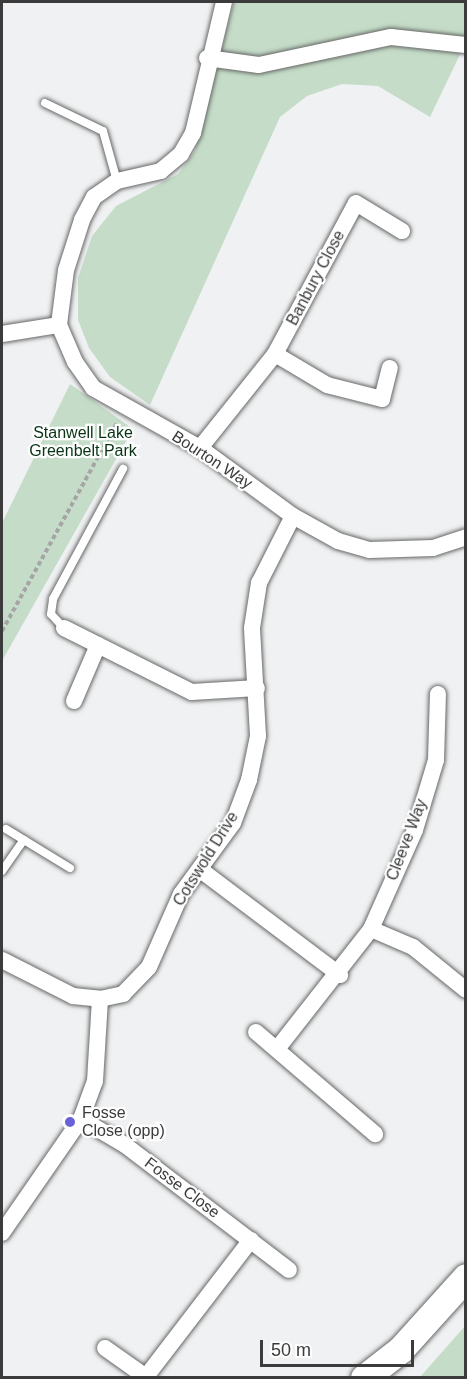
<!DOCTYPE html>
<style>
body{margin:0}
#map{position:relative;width:467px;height:1379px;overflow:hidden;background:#f0f1f2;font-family:Helvetica,sans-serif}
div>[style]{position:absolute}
.green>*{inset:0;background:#c5ddc8}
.path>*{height:4px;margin-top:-2px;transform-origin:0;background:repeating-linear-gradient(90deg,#a5a5a6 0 4.5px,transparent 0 7.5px)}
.roads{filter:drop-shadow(0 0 2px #676868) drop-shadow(0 0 2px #676868)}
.service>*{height:8px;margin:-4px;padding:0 4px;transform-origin:4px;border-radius:4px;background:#fff}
.minor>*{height:16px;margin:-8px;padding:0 8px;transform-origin:8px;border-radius:8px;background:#fff}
.trunk>*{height:27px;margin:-13.5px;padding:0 13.5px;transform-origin:13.5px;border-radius:13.5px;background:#fff}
.dots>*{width:16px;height:16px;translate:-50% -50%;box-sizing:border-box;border:3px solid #fefeff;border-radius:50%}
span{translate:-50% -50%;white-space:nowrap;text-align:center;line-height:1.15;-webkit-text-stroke:4.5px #fefeff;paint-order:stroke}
.street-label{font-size:16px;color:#3b3b3b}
.park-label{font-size:16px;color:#083314}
.poi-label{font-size:16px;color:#3b3b3b}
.left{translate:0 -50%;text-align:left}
.frame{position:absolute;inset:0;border:3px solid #3b3b3b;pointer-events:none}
.scale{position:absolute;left:260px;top:1340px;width:154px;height:27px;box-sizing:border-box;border:3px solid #3b3b3b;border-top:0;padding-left:8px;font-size:18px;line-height:21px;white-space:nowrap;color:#3b3b3b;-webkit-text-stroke:4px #fefeff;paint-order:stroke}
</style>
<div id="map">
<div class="green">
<div style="clip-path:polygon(234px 2px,465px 2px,465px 44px,430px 117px,378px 86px,342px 84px,307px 96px,280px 117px,150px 405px,110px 377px,89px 348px,78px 320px,78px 278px,92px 236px,116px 206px,178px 174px,195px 151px)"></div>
<div style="clip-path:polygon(70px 384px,133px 429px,2px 661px,2px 523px)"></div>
<div style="clip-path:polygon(465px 1326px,465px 1377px,420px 1377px)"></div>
</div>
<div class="path">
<div style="left:2px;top:631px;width:240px;rotate:-61.1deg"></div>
</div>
<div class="roads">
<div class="service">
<div style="left:45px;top:103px;width:64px;rotate:25.8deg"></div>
<div style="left:103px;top:131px;width:52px;rotate:74.4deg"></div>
<div style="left:64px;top:628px;width:19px;rotate:-133deg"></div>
<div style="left:51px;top:614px;width:15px;rotate:-82deg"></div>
<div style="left:53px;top:599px;width:148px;rotate:-61.7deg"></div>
<div style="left:6px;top:829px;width:75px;rotate:31.4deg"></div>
<div style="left:2px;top:871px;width:38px;rotate:-55deg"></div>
</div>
<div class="minor">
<div style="left:224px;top:2px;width:135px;rotate:103.3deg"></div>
<div style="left:193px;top:133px;width:24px;rotate:120deg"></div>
<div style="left:181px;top:154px;width:26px;rotate:140deg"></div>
<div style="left:161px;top:171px;width:45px;rotate:167.2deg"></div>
<div style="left:117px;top:181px;width:28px;rotate:145deg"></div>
<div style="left:94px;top:197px;width:26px;rotate:118deg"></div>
<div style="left:82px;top:220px;width:52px;rotate:107.7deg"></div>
<div style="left:66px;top:270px;width:55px;rotate:97.3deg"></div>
<div style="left:59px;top:325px;width:40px;rotate:66.6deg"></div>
<div style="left:75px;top:362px;width:32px;rotate:55deg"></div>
<div style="left:93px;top:388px;width:123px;rotate:29.3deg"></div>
<div style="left:200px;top:448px;width:115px;rotate:36.2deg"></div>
<div style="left:293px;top:516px;width:51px;rotate:29.1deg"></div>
<div style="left:338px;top:541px;width:33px;rotate:16deg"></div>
<div style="left:370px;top:550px;width:63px;rotate:-1.8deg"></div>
<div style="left:433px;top:548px;width:35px;rotate:-18deg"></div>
<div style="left:207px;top:58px;width:52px;rotate:7.7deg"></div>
<div style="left:259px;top:65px;width:135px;rotate:-12deg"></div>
<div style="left:391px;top:37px;width:75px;rotate:6.1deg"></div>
<div style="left:2px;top:334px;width:58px;rotate:-9deg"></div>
<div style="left:275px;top:354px;width:61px;rotate:30.8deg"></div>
<div style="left:327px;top:385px;width:57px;rotate:14.3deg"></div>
<div style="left:382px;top:399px;width:32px;rotate:-76deg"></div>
<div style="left:200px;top:448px;width:120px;rotate:-51.4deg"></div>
<div style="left:275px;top:354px;width:171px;rotate:-61.8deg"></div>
<div style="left:356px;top:203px;width:54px;rotate:31.3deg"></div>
<div style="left:64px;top:628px;width:143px;rotate:26.6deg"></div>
<div style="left:192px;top:692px;width:65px;rotate:-3.5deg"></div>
<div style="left:74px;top:701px;width:61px;rotate:-66.8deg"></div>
<div style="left:202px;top:871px;width:173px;rotate:37deg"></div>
<div style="left:371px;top:929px;width:46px;rotate:23.2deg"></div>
<div style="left:413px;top:947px;width:68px;rotate:39.1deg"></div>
<div style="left:2px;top:960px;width:80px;rotate:26.9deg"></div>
<div style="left:73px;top:996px;width:27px;rotate:6deg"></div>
<div style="left:100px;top:999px;width:24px;rotate:-12deg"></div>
<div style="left:123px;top:994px;width:37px;rotate:-46deg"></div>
<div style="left:149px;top:967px;width:80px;rotate:-66.3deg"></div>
<div style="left:181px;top:894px;width:88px;rotate:-53.8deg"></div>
<div style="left:233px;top:823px;width:46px;rotate:-69.6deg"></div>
<div style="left:249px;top:780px;width:45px;rotate:-78.4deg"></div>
<div style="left:258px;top:736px;width:108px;rotate:-93.2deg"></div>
<div style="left:252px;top:628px;width:46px;rotate:-81.2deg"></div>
<div style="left:259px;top:583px;width:75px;rotate:-63.1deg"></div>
<div style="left:256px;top:1032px;width:157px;rotate:40.6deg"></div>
<div style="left:277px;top:1049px;width:152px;rotate:-51.9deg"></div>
<div style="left:371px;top:929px;width:108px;rotate:-66deg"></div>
<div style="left:415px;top:830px;width:73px;rotate:-73.3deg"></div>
<div style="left:436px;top:760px;width:66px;rotate:-88.3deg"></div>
<div style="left:81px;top:1119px;width:51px;rotate:30.6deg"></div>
<div style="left:125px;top:1145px;width:206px;rotate:37.3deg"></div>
<div style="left:2px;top:1233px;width:139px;rotate:-55.3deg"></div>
<div style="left:81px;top:1119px;width:40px;rotate:-69.8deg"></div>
<div style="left:95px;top:1081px;width:82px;rotate:-86.5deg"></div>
<div style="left:105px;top:1348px;width:50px;rotate:35.3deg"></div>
<div style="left:145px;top:1378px;width:174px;rotate:-52.5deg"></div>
</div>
<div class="trunk">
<div style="left:364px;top:1378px;width:46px;rotate:-37.9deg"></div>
<div style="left:400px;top:1350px;width:98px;rotate:-47.9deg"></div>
</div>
</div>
<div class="dots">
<div style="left:70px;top:1122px;background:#6961da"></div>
</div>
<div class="street-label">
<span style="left:316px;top:278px;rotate:-62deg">Banbury Close</span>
<span style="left:212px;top:460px;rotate:33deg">Bourton Way</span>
<span style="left:407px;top:840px;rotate:-69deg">Cleeve Way</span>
<span style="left:206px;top:859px;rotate:-58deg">Cotswold Drive</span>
<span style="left:182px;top:1188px;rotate:37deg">Fosse Close</span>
</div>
<div class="park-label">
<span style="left:83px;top:442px">Stanwell Lake<br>Greenbelt Park</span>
</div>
<div class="poi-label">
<span class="left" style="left:82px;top:1122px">Fosse<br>Close (opp)</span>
</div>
<div class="frame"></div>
<div class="scale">50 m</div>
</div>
